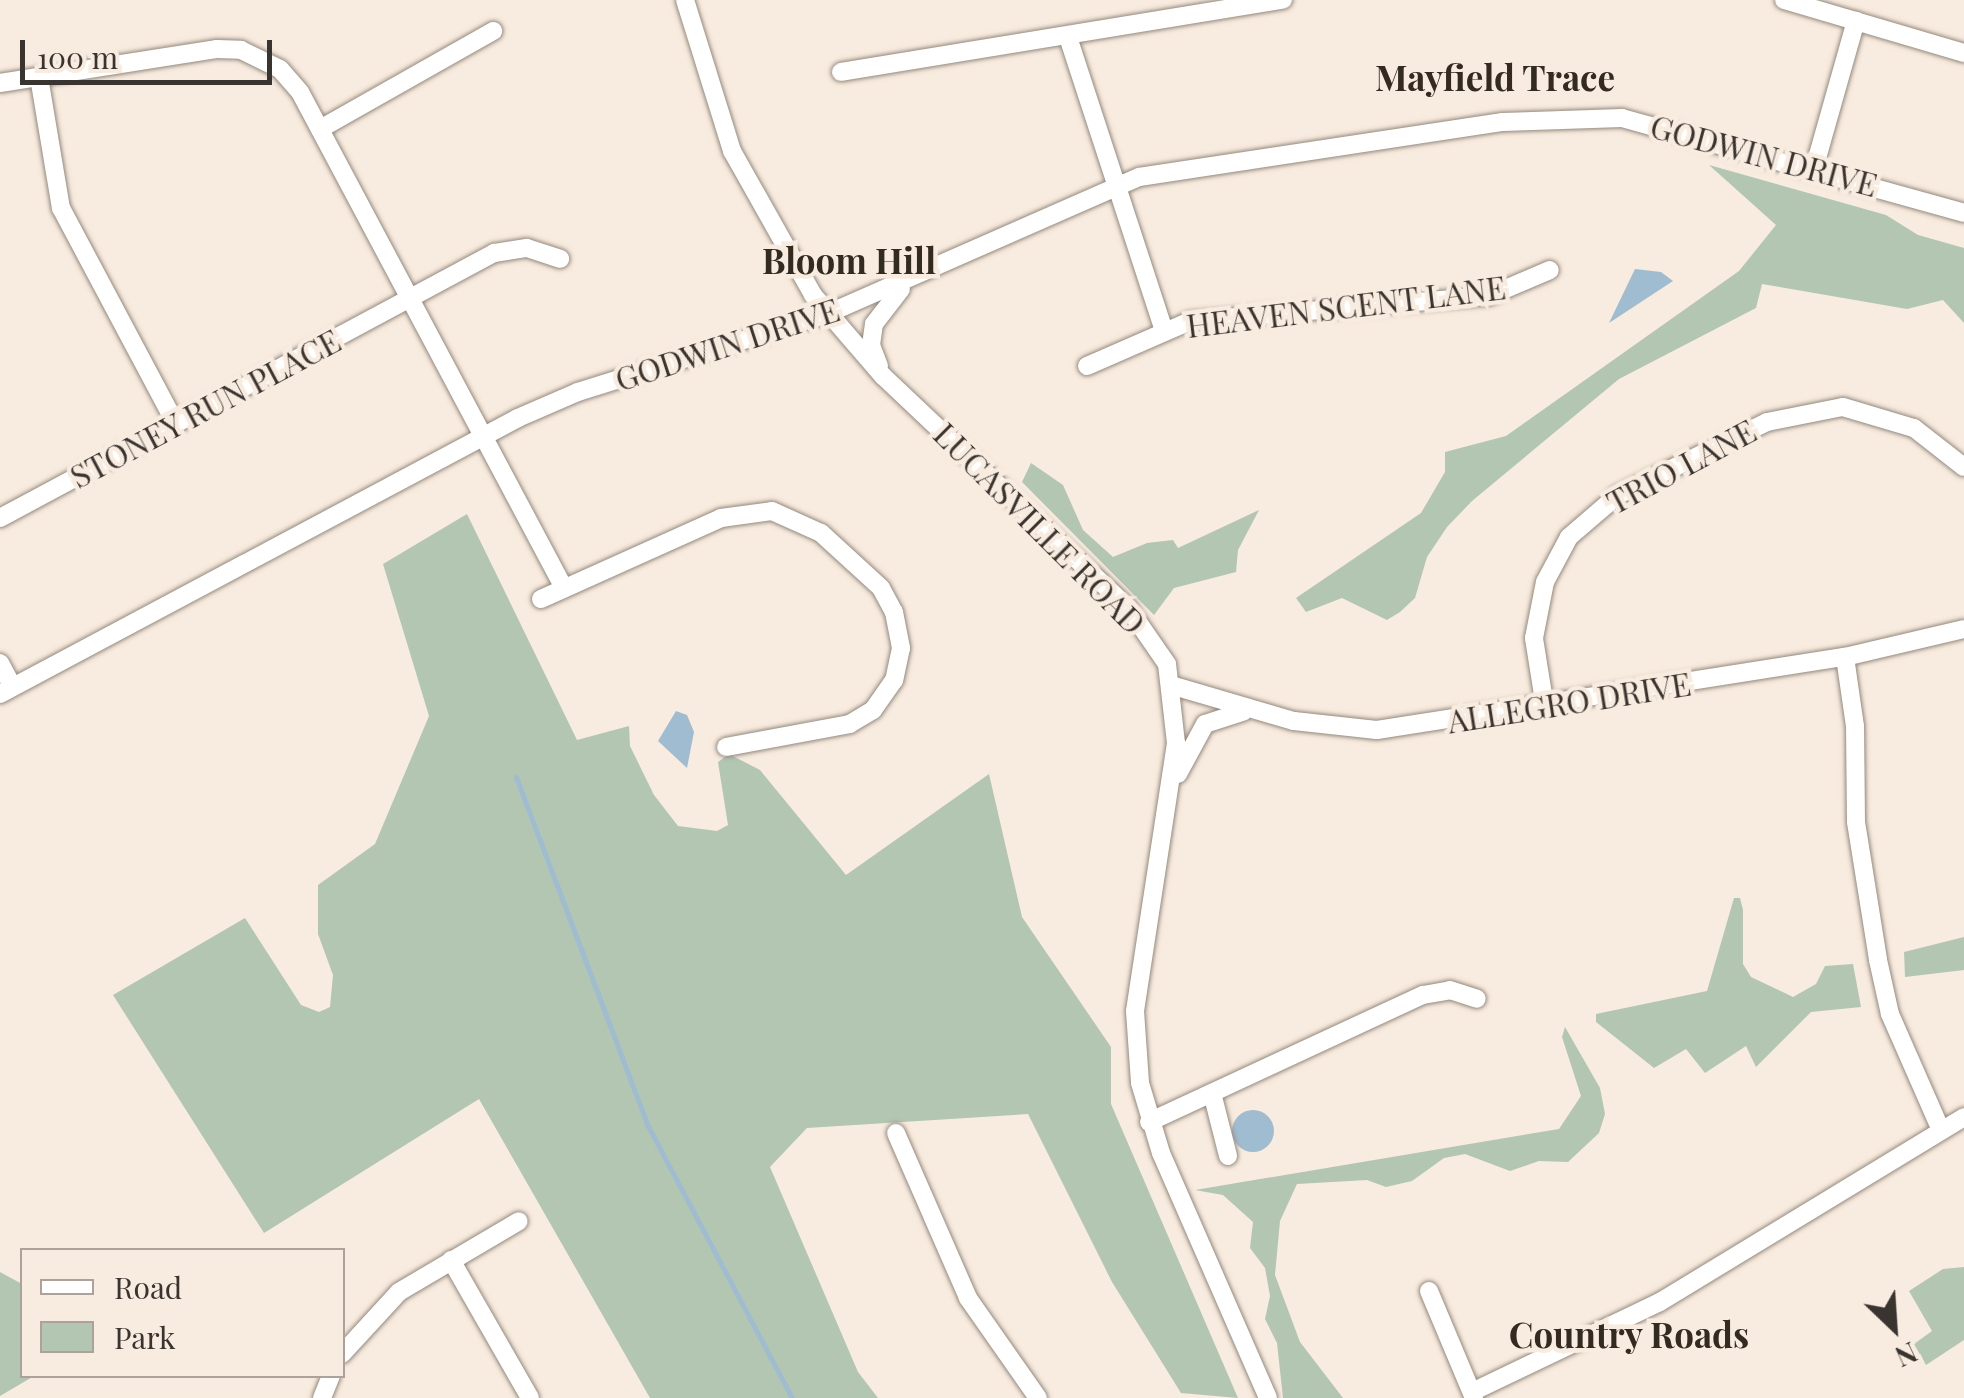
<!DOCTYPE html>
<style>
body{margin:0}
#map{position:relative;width:1964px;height:1398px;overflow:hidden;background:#f8ebdf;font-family:"Playfair Display",serif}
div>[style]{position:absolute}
.green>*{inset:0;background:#b3c6b2}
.water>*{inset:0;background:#a0bcd0}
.round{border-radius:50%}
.stream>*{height:5px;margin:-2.5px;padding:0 2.5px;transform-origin:2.5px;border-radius:2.5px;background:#a0bcd0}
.roads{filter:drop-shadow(0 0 2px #94897d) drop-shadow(0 0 2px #94897d)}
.minor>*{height:18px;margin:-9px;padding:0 9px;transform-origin:9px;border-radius:9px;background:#fff}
span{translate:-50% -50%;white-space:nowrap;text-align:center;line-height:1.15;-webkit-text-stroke:9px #f8ebdf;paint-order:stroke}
.street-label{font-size:32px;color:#39342f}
.neighbourhood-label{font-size:35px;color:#332a20;font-weight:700}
.legend{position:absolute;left:20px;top:1248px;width:325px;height:130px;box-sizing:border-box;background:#f8ebdf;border:2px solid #aca299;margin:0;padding:12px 18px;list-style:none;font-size:30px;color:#39342f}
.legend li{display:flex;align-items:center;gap:20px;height:50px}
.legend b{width:50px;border:2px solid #aca299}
.north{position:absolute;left:1844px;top:1278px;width:100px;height:100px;-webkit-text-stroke:8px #f8ebdf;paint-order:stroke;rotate:155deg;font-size:28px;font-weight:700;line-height:40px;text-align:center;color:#39342f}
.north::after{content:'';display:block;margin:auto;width:35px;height:45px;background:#39342f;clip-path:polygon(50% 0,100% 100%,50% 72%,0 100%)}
.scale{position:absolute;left:20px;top:40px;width:252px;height:45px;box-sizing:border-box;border:5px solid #39342f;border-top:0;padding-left:12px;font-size:30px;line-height:35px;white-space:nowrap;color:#39342f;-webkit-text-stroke:8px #f8ebdf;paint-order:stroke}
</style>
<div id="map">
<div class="green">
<div style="clip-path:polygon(1709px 165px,1886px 215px,1918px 235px,1964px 248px,1964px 323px,1943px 300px,1907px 309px,1762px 284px,1756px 308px,1619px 379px,1472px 501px,1447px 527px,1427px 557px,1415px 598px,1400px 612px,1387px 620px,1342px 598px,1306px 612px,1296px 598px,1421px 513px,1445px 472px,1445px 452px,1506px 436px,1739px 271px,1776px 225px)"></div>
<div style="clip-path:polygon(1031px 463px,1063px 485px,1083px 530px,1113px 557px,1147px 543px,1173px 540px,1178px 548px,1259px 510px,1238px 550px,1236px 572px,1174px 588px,1154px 615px,1022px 482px)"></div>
<div style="clip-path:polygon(467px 514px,577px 740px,629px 726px,630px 746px,654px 795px,678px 826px,717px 831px,728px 825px,718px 762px,729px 754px,760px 770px,846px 875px,989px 774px,1022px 917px,1111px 1047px,1111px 1104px,1238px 1398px,1181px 1393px,1112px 1282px,1028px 1114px,807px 1128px,770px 1167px,858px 1372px,878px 1398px,650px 1398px,479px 1099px,264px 1233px,113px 995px,245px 918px,301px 1005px,319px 1012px,330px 1007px,333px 975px,318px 934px,318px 885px,375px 844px,429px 716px,383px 564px)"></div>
<div style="clip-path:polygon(1734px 898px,1740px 898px,1743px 910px,1743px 964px,1751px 977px,1793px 997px,1816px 984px,1825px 966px,1853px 964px,1861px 1007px,1811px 1012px,1756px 1067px,1746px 1046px,1705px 1073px,1686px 1049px,1654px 1068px,1596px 1022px,1596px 1014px,1707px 991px)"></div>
<div style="clip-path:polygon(1964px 937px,1964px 970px,1905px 977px,1904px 952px)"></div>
<div style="clip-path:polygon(1565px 1027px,1600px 1088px,1605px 1114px,1599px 1133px,1568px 1162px,1539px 1161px,1510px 1171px,1465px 1154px,1444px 1158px,1412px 1181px,1386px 1187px,1367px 1180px,1297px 1184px,1280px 1221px,1275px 1275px,1300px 1342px,1343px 1398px,1283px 1398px,1277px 1343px,1265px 1319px,1270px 1296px,1265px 1268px,1250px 1248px,1253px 1222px,1223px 1195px,1195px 1190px,1559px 1129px,1581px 1096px,1562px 1037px)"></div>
<div style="clip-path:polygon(1964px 1267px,1964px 1340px,1926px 1365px,1914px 1344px,1932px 1331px,1909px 1291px,1943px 1269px)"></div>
<div style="clip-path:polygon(0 1272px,22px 1284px,22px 1376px,34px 1376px,0 1396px)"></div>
</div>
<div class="water">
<div style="clip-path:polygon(1635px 269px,1661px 272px,1673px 281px,1609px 323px)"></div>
<div style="clip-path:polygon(676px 711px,687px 715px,694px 732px,687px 768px,658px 741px)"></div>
<div class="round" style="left:1232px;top:1110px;width:42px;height:42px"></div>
</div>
<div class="stream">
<div style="left:516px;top:777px;width:373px;rotate:69.3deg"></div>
<div style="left:648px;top:1126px;width:308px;rotate:62.1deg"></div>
</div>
<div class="roads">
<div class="minor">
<div style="left:685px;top:0;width:158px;rotate:72.7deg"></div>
<div style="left:732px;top:151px;width:165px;rotate:60.6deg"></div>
<div style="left:813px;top:295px;width:107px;rotate:49.2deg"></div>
<div style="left:883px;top:376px;width:339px;rotate:43.4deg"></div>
<div style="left:1129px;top:609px;width:67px;rotate:55.4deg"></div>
<div style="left:1167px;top:664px;width:80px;rotate:83.5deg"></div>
<div style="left:1176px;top:743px;width:271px;rotate:98.7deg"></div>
<div style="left:1135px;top:1011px;width:72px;rotate:86deg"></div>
<div style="left:1140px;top:1083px;width:73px;rotate:73.3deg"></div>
<div style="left:1161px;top:1153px;width:267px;rotate:66.4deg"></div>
<div style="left:1784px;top:0;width:188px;rotate:16.4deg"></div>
<div style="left:1068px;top:37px;width:306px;rotate:71.9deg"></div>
<div style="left:841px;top:72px;width:448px;rotate:-9.3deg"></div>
<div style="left:39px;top:77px;width:133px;rotate:80.5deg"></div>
<div style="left:61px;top:208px;width:245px;rotate:62deg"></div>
<div style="left:0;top:83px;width:220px;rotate:-8.9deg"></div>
<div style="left:217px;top:49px;width:24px;rotate:2deg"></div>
<div style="left:241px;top:50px;width:43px;rotate:26deg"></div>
<div style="left:280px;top:69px;width:30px;rotate:49deg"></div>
<div style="left:300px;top:92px;width:562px;rotate:61.98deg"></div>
<div style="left:320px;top:129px;width:199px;rotate:-29.5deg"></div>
<div style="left:1814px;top:169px;width:154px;rotate:-74.2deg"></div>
<div style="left:879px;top:366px;width:22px;rotate:-111deg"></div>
<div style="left:871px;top:345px;width:21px;rotate:-82deg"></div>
<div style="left:874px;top:324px;width:44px;rotate:-52.4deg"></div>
<div style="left:1087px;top:366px;width:112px;rotate:-23.6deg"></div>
<div style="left:1190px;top:321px;width:300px;rotate:-4.8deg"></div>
<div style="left:1489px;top:296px;width:66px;rotate:-23.1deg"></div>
<div style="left:0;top:518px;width:561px;rotate:-28.21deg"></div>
<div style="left:494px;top:253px;width:33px;rotate:-9deg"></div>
<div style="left:527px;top:248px;width:35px;rotate:18deg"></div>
<div style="left:541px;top:599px;width:197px;rotate:-24.2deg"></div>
<div style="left:721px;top:518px;width:51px;rotate:-7.8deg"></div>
<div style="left:772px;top:511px;width:54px;rotate:24.2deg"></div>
<div style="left:821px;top:533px;width:81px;rotate:42.5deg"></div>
<div style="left:881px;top:588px;width:27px;rotate:62deg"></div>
<div style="left:894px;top:612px;width:37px;rotate:79deg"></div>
<div style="left:901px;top:648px;width:33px;rotate:102deg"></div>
<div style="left:894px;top:680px;width:37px;rotate:125deg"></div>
<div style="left:873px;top:710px;width:27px;rotate:149deg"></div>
<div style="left:850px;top:724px;width:126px;rotate:169.5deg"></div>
<div style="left:1845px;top:657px;width:70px;rotate:81.8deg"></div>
<div style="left:1855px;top:726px;width:96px;rotate:89.4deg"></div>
<div style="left:1856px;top:822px;width:140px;rotate:80.9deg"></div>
<div style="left:1878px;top:960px;width:55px;rotate:77.5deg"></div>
<div style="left:1890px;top:1014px;width:124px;rotate:66.3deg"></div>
<div style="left:0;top:663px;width:27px;rotate:62deg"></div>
<div style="left:1174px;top:686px;width:125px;rotate:16.3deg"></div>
<div style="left:1294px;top:721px;width:83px;rotate:6.2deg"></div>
<div style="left:1377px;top:730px;width:474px;rotate:-8.9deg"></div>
<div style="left:1845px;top:657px;width:122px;rotate:-13.2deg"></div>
<div style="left:0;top:694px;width:587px;rotate:-28.05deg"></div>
<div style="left:518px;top:418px;width:65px;rotate:-23.4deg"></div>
<div style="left:578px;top:392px;width:261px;rotate:-17.4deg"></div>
<div style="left:827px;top:314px;width:341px;rotate:-23.7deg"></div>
<div style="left:1139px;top:177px;width:368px;rotate:-8.6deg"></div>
<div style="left:1503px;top:122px;width:119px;rotate:-1.9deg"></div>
<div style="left:1622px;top:118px;width:355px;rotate:15.5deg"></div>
<div style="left:1545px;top:707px;width:70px;rotate:-99.1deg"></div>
<div style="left:1534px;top:638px;width:57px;rotate:-78.9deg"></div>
<div style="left:1545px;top:582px;width:51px;rotate:-61.9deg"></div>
<div style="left:1569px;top:537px;width:65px;rotate:-40.6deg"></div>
<div style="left:1618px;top:495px;width:166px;rotate:-26.1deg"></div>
<div style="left:1767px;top:422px;width:77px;rotate:-11.2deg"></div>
<div style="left:1843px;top:407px;width:74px;rotate:16.5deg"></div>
<div style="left:1914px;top:428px;width:63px;rotate:38deg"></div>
<div style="left:1178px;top:774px;width:57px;rotate:-61.6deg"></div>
<div style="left:1205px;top:724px;width:40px;rotate:-18deg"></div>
<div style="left:1212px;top:1093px;width:65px;rotate:75.7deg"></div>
<div style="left:1149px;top:1122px;width:302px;rotate:-24.9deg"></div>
<div style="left:1423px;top:995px;width:27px;rotate:-10deg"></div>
<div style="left:1450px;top:990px;width:28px;rotate:18deg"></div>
<div style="left:896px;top:1133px;width:180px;rotate:66.4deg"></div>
<div style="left:968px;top:1298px;width:122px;rotate:55deg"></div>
<div style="left:451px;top:1260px;width:159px;rotate:60.2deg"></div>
<div style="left:1429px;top:1291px;width:116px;rotate:67.2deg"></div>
<div style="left:342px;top:1354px;width:84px;rotate:-47.4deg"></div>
<div style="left:399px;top:1292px;width:139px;rotate:-30.6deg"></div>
<div style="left:1472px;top:1392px;width:208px;rotate:-25.6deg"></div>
<div style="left:1660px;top:1302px;width:356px;rotate:-31.3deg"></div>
<div style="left:322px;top:1398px;width:24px;rotate:-68deg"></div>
</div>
</div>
<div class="street-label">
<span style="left:1764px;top:155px;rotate:15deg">GODWIN DRIVE</span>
<span style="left:1346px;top:306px;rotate:-7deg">HEAVEN SCENT LANE</span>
<span style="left:727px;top:344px;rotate:-18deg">GODWIN DRIVE</span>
<span style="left:205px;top:408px;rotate:-28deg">STONEY RUN PLACE</span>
<span style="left:1681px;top:466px;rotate:-28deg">TRIO LANE</span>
<span style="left:1040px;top:528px;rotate:45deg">LUCASVILLE ROAD</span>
<span style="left:1569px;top:702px;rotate:-9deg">ALLEGRO DRIVE</span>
</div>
<div class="neighbourhood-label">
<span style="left:1495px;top:77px">Mayfield Trace</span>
<span style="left:849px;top:260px">Bloom Hill</span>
<span style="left:1629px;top:1334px">Country Roads</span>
</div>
<ul class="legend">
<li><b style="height:12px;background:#fff"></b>Road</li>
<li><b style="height:28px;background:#b3c6b2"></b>Park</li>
</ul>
<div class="north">N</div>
<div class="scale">100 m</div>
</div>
